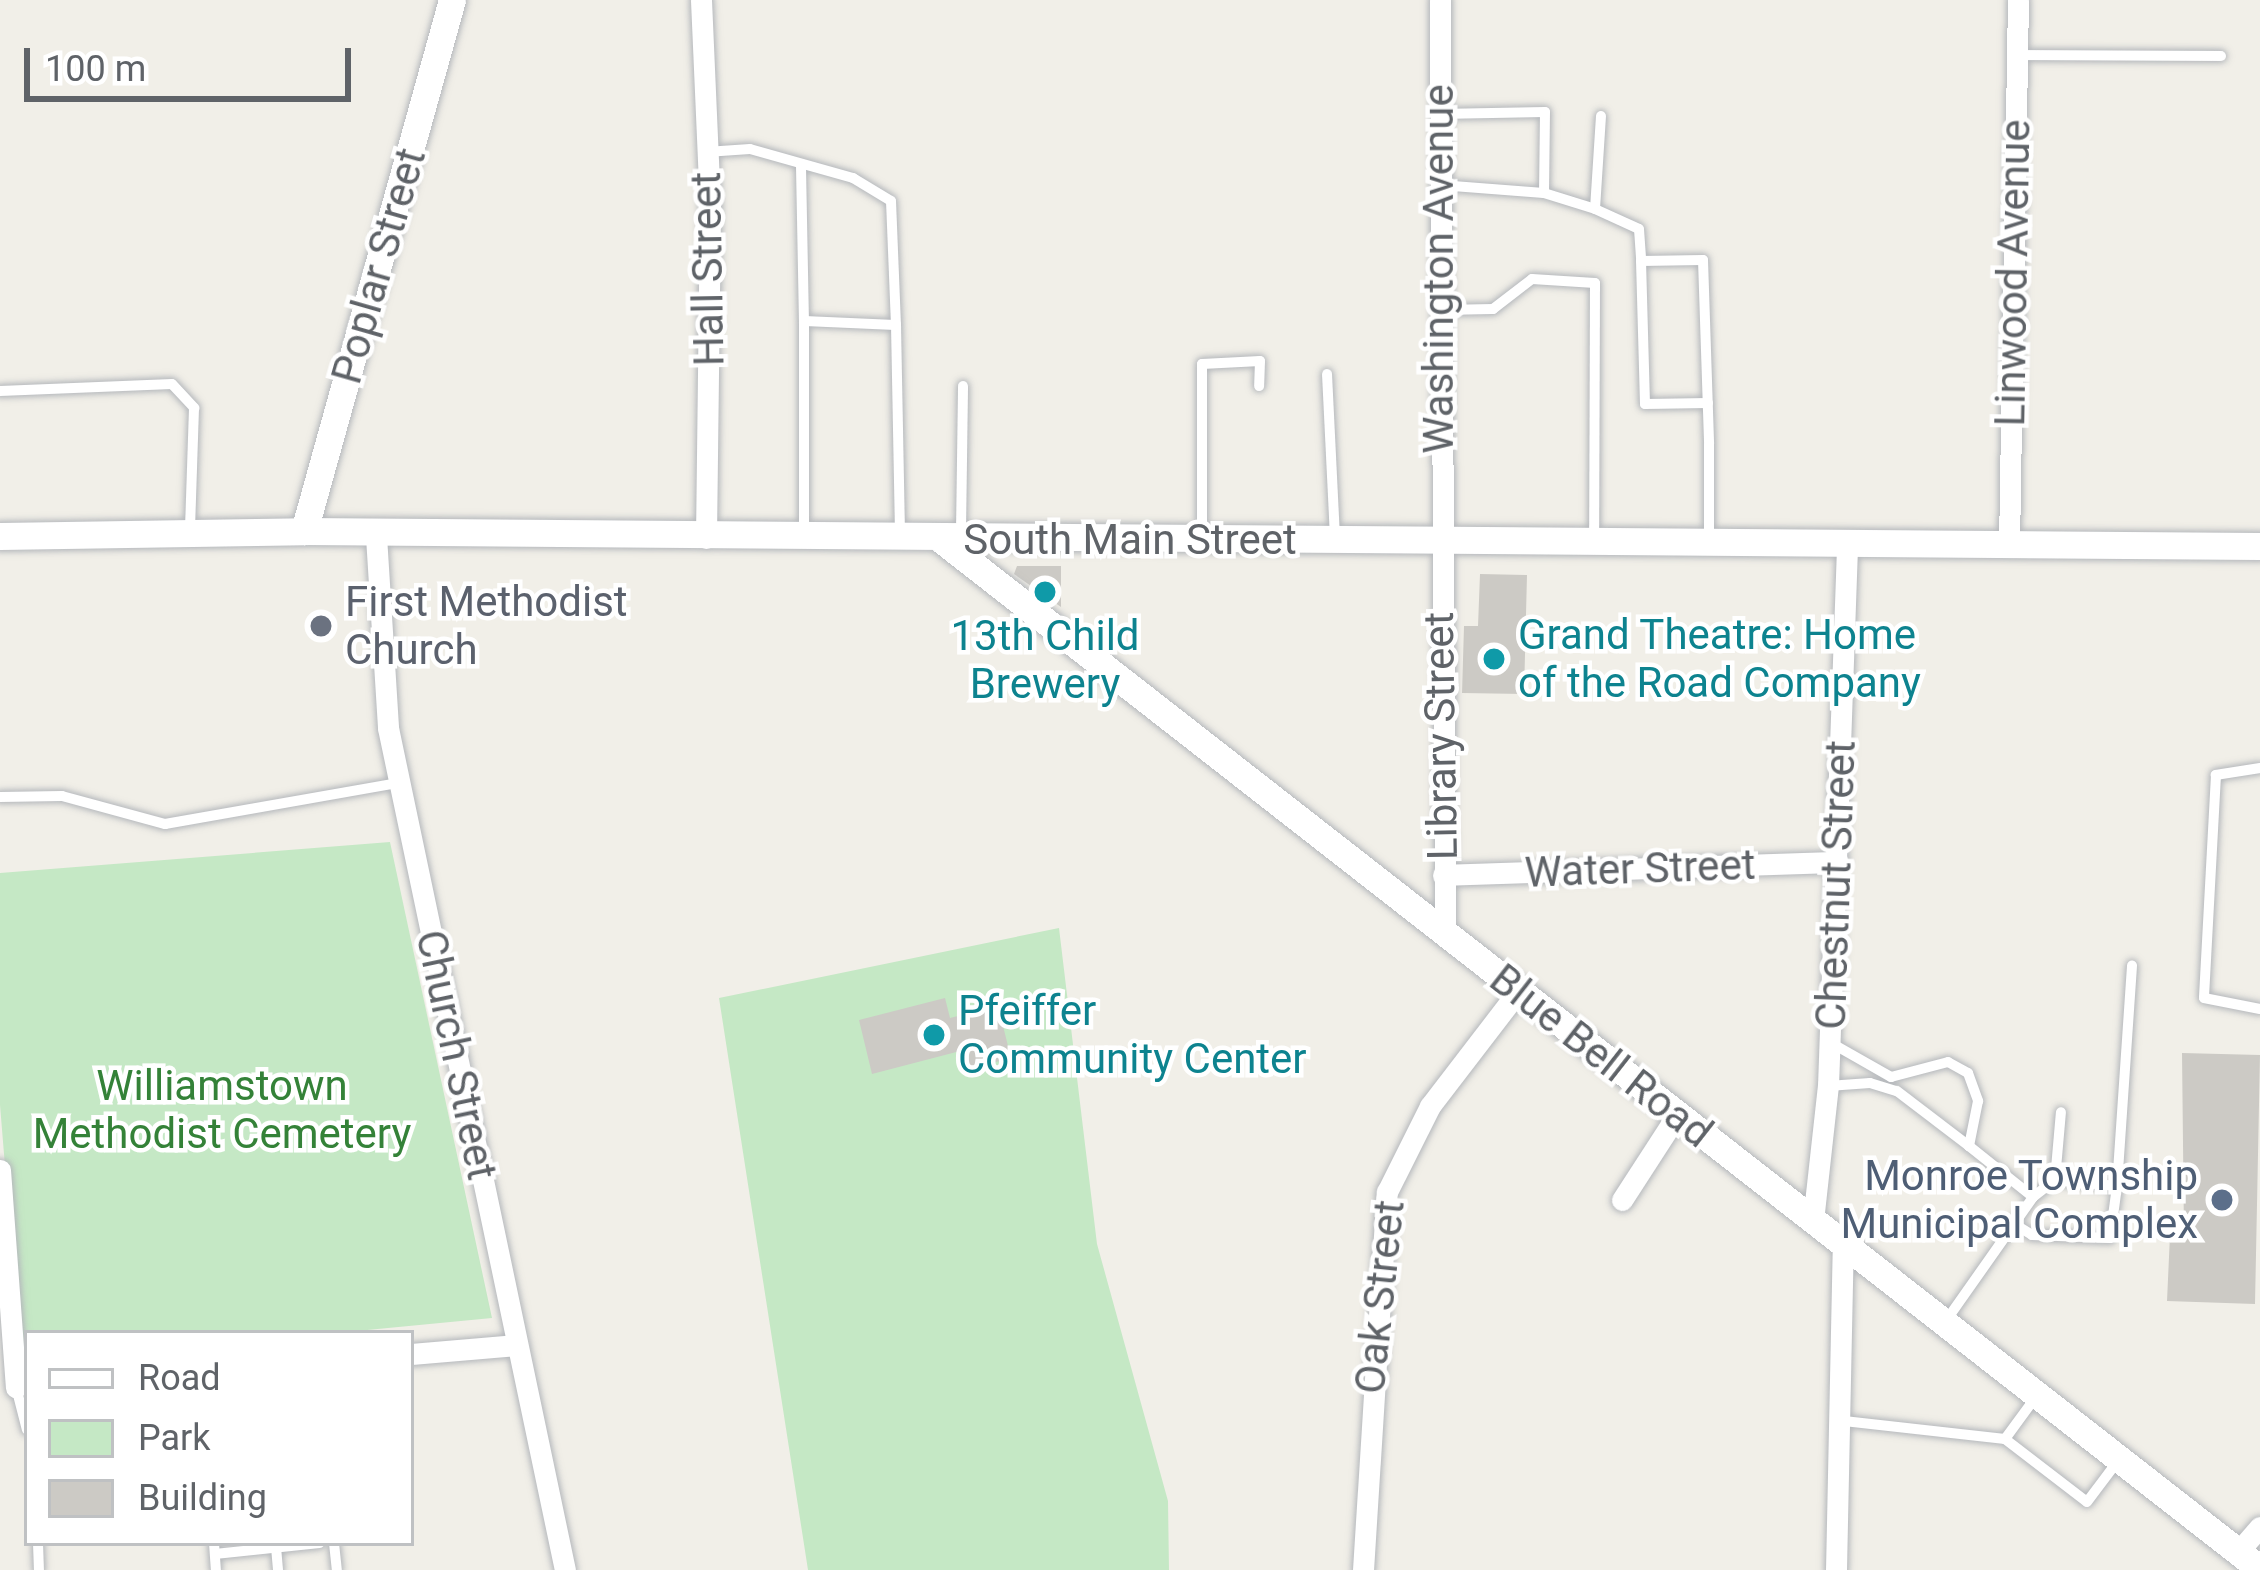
<!DOCTYPE html>
<style>
body{margin:0}
#map{position:relative;width:2260px;height:1570px;overflow:hidden;background:#f1efe8;font-family:Roboto,sans-serif}
div>[style]{position:absolute}
.green>*{inset:0;background:#c5e8c5}
.building>*{inset:0;background:#cccac5}
.roads{filter:drop-shadow(0 0 3px #b5b8bc) drop-shadow(0 0 3px #b5b8bc)}
.lane>*{height:10px;margin:-5px;padding:0 5px;transform-origin:5px;border-radius:5px;background:#fff}
.street>*{height:21px;margin:-10.5px;padding:0 10.5px;transform-origin:10.5px;border-radius:10.5px;background:#fff}
.secondary>*{height:27px;margin:-13.5px;padding:0 13.5px;transform-origin:13.5px;border-radius:13.5px;background:#fff}
.dots>*{width:33px;height:33px;translate:-50% -50%;box-sizing:border-box;border:6px solid #fff;border-radius:50%}
span{translate:-50% -50%;white-space:nowrap;text-align:center;line-height:1.15;-webkit-text-stroke:9px #fff;paint-order:stroke}
.street-label{font-size:42px;color:#5f6368}
.worship-label{font-size:42px;color:#5b616d}
.left{translate:0 -50%;text-align:left}
.culture-label{font-size:42px;color:#0d838f}
.park-label{font-size:42px;color:#348238}
.service-label{font-size:42px;color:#4e5e75}
.right{translate:-100% -50%;text-align:right}
.legend{position:absolute;left:24px;top:1330px;width:390px;height:216px;box-sizing:border-box;background:#fff;border:3px solid #bfc1c3;margin:0;padding:15px 21px;list-style:none;font-size:36px;color:#5f6368}
.legend li{display:flex;align-items:center;gap:24px;height:60px}
.legend b{width:60px;border:3px solid #bfc1c3}
.scale{position:absolute;left:24px;top:48px;width:327px;height:54px;box-sizing:border-box;border:6px solid #5f6368;border-top:0;padding-left:15px;font-size:36px;line-height:42px;white-space:nowrap;color:#5f6368;-webkit-text-stroke:9px #fff;paint-order:stroke}
</style>
<div id="map">
<div class="green">
<div style="clip-path:polygon(390px 842px,492px 1318px,336px 1333px,27px 1333px,21px 1362px,0 1105px,0 873px)"></div>
<div style="clip-path:polygon(1059px 928px,1097px 1244px,1168px 1501px,1169px 1570px,808px 1570px,719px 998px)"></div>
</div>
<div class="building">
<div style="clip-path:polygon(1017px 566px,1061px 566px,1061px 607px,1014px 574px)"></div>
<div style="clip-path:polygon(1480px 574px,1527px 575px,1524px 694px,1462px 693px,1464px 626px,1478px 626px)"></div>
<div style="clip-path:polygon(945px 998px,950px 1018px,998px 1006px,1011px 1058px,969px 1069px,964px 1050px,872px 1074px,859px 1020px)"></div>
<div style="clip-path:polygon(2182px 1053px,2260px 1055px,2255px 1304px,2167px 1301px,2170px 1235px,2184px 1235px)"></div>
</div>
<div class="roads">
<div class="lane">
<div style="left:2017px;top:55px;width:204px;rotate:0.3deg"></div>
<div style="left:1439px;top:114px;width:106px;rotate:-1.1deg"></div>
<div style="left:1545px;top:112px;width:81px;rotate:90.7deg"></div>
<div style="left:1544px;top:193px;width:53px;rotate:17.4deg"></div>
<div style="left:1601px;top:116px;width:93px;rotate:93.7deg"></div>
<div style="left:1595px;top:209px;width:48px;rotate:24.4deg"></div>
<div style="left:1639px;top:229px;width:32px;rotate:86deg"></div>
<div style="left:706px;top:152px;width:44px;rotate:-3.9deg"></div>
<div style="left:750px;top:149px;width:107px;rotate:15.7deg"></div>
<div style="left:853px;top:178px;width:44px;rotate:31.2deg"></div>
<div style="left:891px;top:201px;width:124px;rotate:87.7deg"></div>
<div style="left:801px;top:167px;width:154px;rotate:88.9deg"></div>
<div style="left:1440px;top:185px;width:104px;rotate:4.4deg"></div>
<div style="left:1442px;top:310px;width:51px;rotate:-1.1deg"></div>
<div style="left:1493px;top:309px;width:49px;rotate:-37.6deg"></div>
<div style="left:1532px;top:279px;width:63px;rotate:3.6deg"></div>
<div style="left:1595px;top:283px;width:254px;rotate:90.2deg"></div>
<div style="left:1327px;top:374px;width:161px;rotate:87.2deg"></div>
<div style="left:0;top:391px;width:172px;rotate:-2.3deg"></div>
<div style="left:172px;top:384px;width:33px;rotate:47deg"></div>
<div style="left:194px;top:408px;width:122px;rotate:91.9deg"></div>
<div style="left:1708px;top:403px;width:63px;rotate:179.1deg"></div>
<div style="left:1645px;top:404px;width:143px;rotate:-91.6deg"></div>
<div style="left:1641px;top:261px;width:62px;rotate:-0.9deg"></div>
<div style="left:1703px;top:260px;width:184px;rotate:88.1deg"></div>
<div style="left:1709px;top:444px;width:96px;rotate:90deg"></div>
<div style="left:961px;top:532px;width:146px;rotate:-89.2deg"></div>
<div style="left:804px;top:533px;width:212px;rotate:-90deg"></div>
<div style="left:804px;top:321px;width:92px;rotate:2.5deg"></div>
<div style="left:896px;top:325px;width:206px;rotate:88.9deg"></div>
<div style="left:1202px;top:536px;width:172px;rotate:-90deg"></div>
<div style="left:1202px;top:364px;width:58px;rotate:-3deg"></div>
<div style="left:1260px;top:361px;width:25px;rotate:92deg"></div>
<div style="left:2260px;top:768px;width:45px;rotate:171deg"></div>
<div style="left:2216px;top:775px;width:223px;rotate:93.1deg"></div>
<div style="left:2204px;top:998px;width:57px;rotate:11.1deg"></div>
<div style="left:0;top:797px;width:62px;rotate:-0.9deg"></div>
<div style="left:62px;top:796px;width:107px;rotate:15.2deg"></div>
<div style="left:165px;top:824px;width:237px;rotate:-10deg"></div>
<div style="left:1833px;top:1044px;width:67px;rotate:29.6deg"></div>
<div style="left:1891px;top:1077px;width:59px;rotate:-14.7deg"></div>
<div style="left:1948px;top:1062px;width:23px;rotate:29deg"></div>
<div style="left:1968px;top:1073px;width:30px;rotate:70deg"></div>
<div style="left:1978px;top:1101px;width:46px;rotate:101.3deg"></div>
<div style="left:1969px;top:1146px;width:82px;rotate:38.6deg"></div>
<div style="left:2033px;top:1197px;width:153px;rotate:125.1deg"></div>
<div style="left:1828px;top:1086px;width:42px;rotate:-4.1deg"></div>
<div style="left:1870px;top:1083px;width:28px;rotate:17deg"></div>
<div style="left:1897px;top:1091px;width:91px;rotate:37.4deg"></div>
<div style="left:2055px;top:1180px;width:62px;rotate:5.5deg"></div>
<div style="left:2117px;top:1186px;width:221px;rotate:-86.1deg"></div>
<div style="left:2033px;top:1197px;width:28px;rotate:-38deg"></div>
<div style="left:2055px;top:1180px;width:68px;rotate:-85deg"></div>
<div style="left:2016px;top:1225px;width:19px;rotate:32deg"></div>
<div style="left:2032px;top:1235px;width:78px;rotate:2.2deg"></div>
<div style="left:2110px;top:1238px;width:52px;rotate:-82.3deg"></div>
<div style="left:16px;top:1387px;width:44px;rotate:75.7deg"></div>
<div style="left:1844px;top:1421px;width:162px;rotate:6.4deg"></div>
<div style="left:2005px;top:1439px;width:51px;rotate:-53.8deg"></div>
<div style="left:2005px;top:1439px;width:103px;rotate:37.5deg"></div>
<div style="left:2087px;top:1502px;width:50px;rotate:-53.1deg"></div>
<div style="left:38px;top:1543px;width:27px;rotate:88deg"></div>
<div style="left:214px;top:1543px;width:27px;rotate:86deg"></div>
<div style="left:334px;top:1543px;width:27px;rotate:84deg"></div>
<div style="left:276px;top:1547px;width:23px;rotate:85deg"></div>
<div style="left:215px;top:1554px;width:105px;rotate:-6deg"></div>
</div>
<div class="street">
<div style="left:701px;top:0;width:210px;rotate:87.5deg"></div>
<div style="left:710px;top:210px;width:328px;rotate:90.7deg"></div>
<div style="left:1440px;top:0;width:935px;rotate:89.69deg"></div>
<div style="left:376px;top:536px;width:192px;rotate:86.4deg"></div>
<div style="left:388px;top:728px;width:860px;rotate:78.13deg"></div>
<div style="left:2009px;top:546px;width:546px;rotate:-89.06deg"></div>
<div style="left:1443px;top:875px;width:395px;rotate:-1.9deg"></div>
<div style="left:0;top:1170px;width:218px;rotate:85.8deg"></div>
<div style="left:1622px;top:1200px;width:101px;rotate:-57.1deg"></div>
<div style="left:1813px;top:1221px;width:136px;rotate:-83.7deg"></div>
<div style="left:1828px;top:1086px;width:539px;rotate:-87.98deg"></div>
<div style="left:411px;top:1354px;width:106px;rotate:-4.9deg"></div>
<div style="left:2238px;top:1552px;width:33px;rotate:-49deg"></div>
<div style="left:1363px;top:1570px;width:379px;rotate:-86.4deg"></div>
<div style="left:1387px;top:1192px;width:96px;rotate:-63.4deg"></div>
<div style="left:1430px;top:1106px;width:146px;rotate:-52.5deg"></div>
<div style="left:1836px;top:1570px;width:324px;rotate:-88.8deg"></div>
</div>
<div class="secondary">
<div style="left:304px;top:531px;width:551px;rotate:-74.43deg"></div>
<div style="left:0;top:536px;width:304px;rotate:-0.9deg"></div>
<div style="left:304px;top:531px;width:1956px;rotate:0.44deg"></div>
<div style="left:943px;top:541px;width:1671px;rotate:37.97deg"></div>
</div>
</div>
<div class="dots">
<div style="left:1045px;top:592px;background:#0f9aa8"></div>
<div style="left:321px;top:626px;background:#6b7280"></div>
<div style="left:1494px;top:659px;background:#0f9aa8"></div>
<div style="left:934px;top:1035px;background:#0f9aa8"></div>
<div style="left:2222px;top:1200px;background:#5c6f8a"></div>
</div>
<div class="street-label">
<span style="left:379px;top:266px;rotate:-74deg">Poplar Street</span>
<span style="left:708px;top:269px;rotate:-91deg">Hall Street</span>
<span style="left:1439px;top:269px;rotate:-90deg">Washington Avenue</span>
<span style="left:2013px;top:273px;rotate:-89deg">Linwood Avenue</span>
<span style="left:1130px;top:540px">South Main Street</span>
<span style="left:1441px;top:736px;rotate:-91deg">Library Street</span>
<span style="left:1640px;top:869px;rotate:-2deg">Water Street</span>
<span style="left:1836px;top:885px;rotate:-88deg">Chestnut Street</span>
<span style="left:456px;top:1055px;rotate:78deg">Church Street</span>
<span style="left:1601px;top:1056px;rotate:38deg">Blue Bell Road</span>
<span style="left:1380px;top:1297px;rotate:-84deg">Oak Street</span>
</div>
<div class="worship-label">
<span class="left" style="left:345px;top:626px">First Methodist<br>Church</span>
</div>
<div class="culture-label">
<span class="left" style="left:1518px;top:659px">Grand Theatre: Home<br>of the Road Company</span>
<span style="left:1045px;top:660px">13th Child<br>Brewery</span>
<span class="left" style="left:958px;top:1035px">Pfeiffer<br>Community Center</span>
</div>
<div class="park-label">
<span style="left:222px;top:1110px">Williamstown<br>Methodist Cemetery</span>
</div>
<div class="service-label">
<span class="right" style="left:2198px;top:1200px">Monroe Township<br>Municipal Complex</span>
</div>
<ul class="legend">
<li><b style="height:15px;background:#fff"></b>Road</li>
<li><b style="height:33px;background:#c5e8c5"></b>Park</li>
<li><b style="height:33px;background:#cccac5"></b>Building</li>
</ul>
<div class="scale">100 m</div>
</div>
